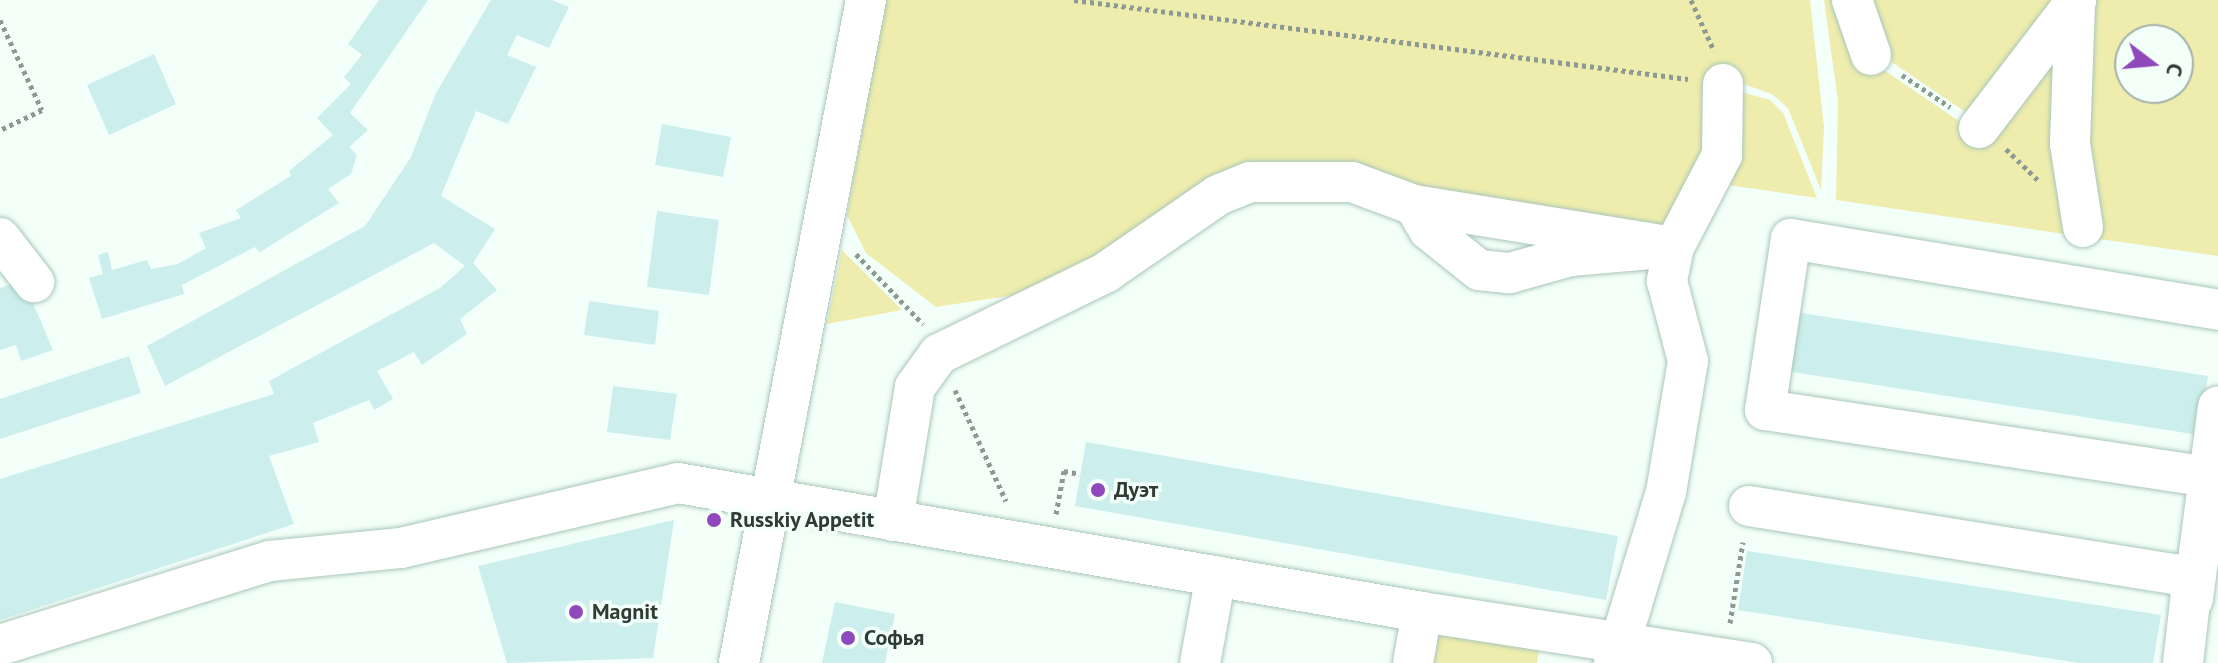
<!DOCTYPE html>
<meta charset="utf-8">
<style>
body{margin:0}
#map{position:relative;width:2218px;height:663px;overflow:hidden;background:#f3fff9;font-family:"PT Sans",sans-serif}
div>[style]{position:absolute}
.green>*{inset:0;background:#eeedad}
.building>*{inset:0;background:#ccefee}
.path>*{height:5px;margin-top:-2.5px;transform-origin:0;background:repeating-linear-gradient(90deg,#8d9993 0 4px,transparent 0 8px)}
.roads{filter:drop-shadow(0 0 2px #a9c6b8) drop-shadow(0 0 2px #a9c6b8)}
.minor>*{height:40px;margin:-20px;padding:0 20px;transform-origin:20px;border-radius:20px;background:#fff}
.dots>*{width:22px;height:22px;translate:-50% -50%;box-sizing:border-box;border:4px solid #f3fff9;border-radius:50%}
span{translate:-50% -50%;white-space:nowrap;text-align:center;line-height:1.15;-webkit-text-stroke:7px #f3fff9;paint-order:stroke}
.poi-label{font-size:22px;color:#2f3b35;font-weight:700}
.left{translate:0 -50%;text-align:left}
.north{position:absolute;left:2114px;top:24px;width:80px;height:80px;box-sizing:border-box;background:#f3fff9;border:2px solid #a5b1ab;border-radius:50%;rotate:106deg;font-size:22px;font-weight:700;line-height:32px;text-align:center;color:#2f3b35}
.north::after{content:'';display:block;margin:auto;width:28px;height:36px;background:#8f49bc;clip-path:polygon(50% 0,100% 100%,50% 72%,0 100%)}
</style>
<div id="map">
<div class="green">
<div style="clip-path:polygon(885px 0,1810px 0,1824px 127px,1821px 190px,1788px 108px,1772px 94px,1729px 79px,1693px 235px,1311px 169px,1021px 294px,936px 307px,866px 253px,847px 215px)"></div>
<div style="clip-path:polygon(1824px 0,1844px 0,1878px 66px,1981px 136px,2060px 37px,2078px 236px,1836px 200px,1838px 101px)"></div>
<div style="clip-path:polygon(evenodd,1860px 0,2218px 0,2218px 256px,2093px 238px,2085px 16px,1967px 113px,1880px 54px,1860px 0,2130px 40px,2178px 40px,2178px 88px,2130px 88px,2130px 40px)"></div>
<div style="clip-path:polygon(1727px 88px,1770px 100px,1783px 113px,1817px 198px,1728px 185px)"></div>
<div style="clip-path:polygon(842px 250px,902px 310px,827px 324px)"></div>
<div style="clip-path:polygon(1436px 627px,1540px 644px,1537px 663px,1430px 663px)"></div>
</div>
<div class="building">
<div style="clip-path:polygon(379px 0,428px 0,350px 113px,368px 130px,349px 147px,357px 155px,351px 174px,328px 189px,339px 203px,260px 252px,255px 247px,182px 285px,184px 294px,102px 319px,89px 278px,103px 274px,98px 255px,108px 252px,112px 270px,147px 260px,151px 269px,178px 264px,206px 248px,199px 233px,241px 218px,236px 210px,291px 176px,289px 171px,333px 135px,317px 118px,351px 84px,344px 77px,362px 55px,348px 44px)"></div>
<div style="clip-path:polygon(491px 0,552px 0,569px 7px,549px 48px,517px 35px,507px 55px,536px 67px,508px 124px,476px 111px,441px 196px,495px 229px,473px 263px,497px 290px,460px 319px,467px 334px,422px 365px,414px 352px,377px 371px,393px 399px,374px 410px,369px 400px,313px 423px,319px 442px,269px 456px,294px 524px,0 620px,0 479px,274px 394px,269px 381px,440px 288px,465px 266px,434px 243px,165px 386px,147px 346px,365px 226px,411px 157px,436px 93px)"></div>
<div style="clip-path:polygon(154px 54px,176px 104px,109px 135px,87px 85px)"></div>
<div style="clip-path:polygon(662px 124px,731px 137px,723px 177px,655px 165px)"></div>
<div style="clip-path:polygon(657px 211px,719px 220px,709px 295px,647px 287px)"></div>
<div style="clip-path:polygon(23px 280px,53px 350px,21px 361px,16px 345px,0 350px,0 288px)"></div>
<div style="clip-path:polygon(589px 301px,659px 311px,655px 345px,584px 335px)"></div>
<div style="clip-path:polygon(1795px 312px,2208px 376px,2199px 435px,1786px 371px)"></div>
<div style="clip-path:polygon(129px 356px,141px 393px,0 439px,0 399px)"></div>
<div style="clip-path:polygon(613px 386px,677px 394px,670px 440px,607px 432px)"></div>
<div style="clip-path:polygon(1086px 442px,1618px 536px,1606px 600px,1075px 506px)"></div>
<div style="clip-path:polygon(674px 520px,653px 658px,507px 663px,478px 566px)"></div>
<div style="clip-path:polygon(1747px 551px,2161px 615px,2153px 663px,2079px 663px,1738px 610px)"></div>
<div style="clip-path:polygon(835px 602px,895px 614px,885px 663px,822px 663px)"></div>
</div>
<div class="path">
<div style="left:1074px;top:0;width:619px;rotate:7.33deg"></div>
<div style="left:1691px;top:0;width:56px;rotate:65.7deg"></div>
<div style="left:0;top:20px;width:99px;rotate:65deg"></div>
<div style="left:42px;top:110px;width:47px;rotate:154.5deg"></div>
<div style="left:1902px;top:75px;width:58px;rotate:33.7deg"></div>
<div style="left:2006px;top:149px;width:46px;rotate:44.1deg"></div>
<div style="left:856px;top:254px;width:97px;rotate:46.3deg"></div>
<div style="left:955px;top:390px;width:122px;rotate:65.3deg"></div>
<div style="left:1056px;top:514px;width:44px;rotate:-79.5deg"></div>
<div style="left:1064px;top:471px;width:16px;rotate:11deg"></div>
<div style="left:1730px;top:623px;width:82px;rotate:-80.9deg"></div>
</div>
<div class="roads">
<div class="minor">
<div style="left:1852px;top:0;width:58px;rotate:70.9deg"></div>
<div style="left:2075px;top:5px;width:139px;rotate:92.1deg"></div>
<div style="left:2070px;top:144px;width:84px;rotate:81.1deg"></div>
<div style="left:1979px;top:128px;width:160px;rotate:-52.6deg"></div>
<div style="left:1414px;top:205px;width:29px;rotate:59deg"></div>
<div style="left:1429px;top:230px;width:64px;rotate:38.7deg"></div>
<div style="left:1479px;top:270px;width:31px;rotate:6deg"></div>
<div style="left:1510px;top:273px;width:63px;rotate:-15.6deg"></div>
<div style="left:1571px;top:256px;width:103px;rotate:-5deg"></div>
<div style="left:1674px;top:247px;width:104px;rotate:-62.4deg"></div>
<div style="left:1722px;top:155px;width:71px;rotate:-89.2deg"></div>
<div style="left:0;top:238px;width:56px;rotate:52.3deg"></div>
<div style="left:2209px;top:477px;width:449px;rotate:-171.4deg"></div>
<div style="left:1765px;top:410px;width:173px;rotate:-81.4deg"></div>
<div style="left:1791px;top:239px;width:433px;rotate:9.4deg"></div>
<div style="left:1749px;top:506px;width:431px;rotate:9.1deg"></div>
<div style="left:2175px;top:574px;width:20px;rotate:30deg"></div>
<div style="left:2192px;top:584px;width:80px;rotate:96.5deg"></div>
<div style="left:893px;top:521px;width:136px;rotate:-80.7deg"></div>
<div style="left:915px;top:387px;width:41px;rotate:-54deg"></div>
<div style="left:939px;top:354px;width:185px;rotate:-26deg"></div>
<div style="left:1105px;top:273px;width:137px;rotate:-34.6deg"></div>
<div style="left:1218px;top:195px;width:35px;rotate:-22deg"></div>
<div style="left:1250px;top:182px;width:102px"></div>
<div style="left:1352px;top:182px;width:66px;rotate:20.4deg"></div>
<div style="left:1414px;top:205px;width:263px;rotate:9.2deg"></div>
<div style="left:1674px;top:247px;width:35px;rotate:102deg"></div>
<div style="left:1667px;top:281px;width:83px;rotate:75.3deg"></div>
<div style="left:1688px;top:361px;width:133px;rotate:99.5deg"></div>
<div style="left:1666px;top:492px;width:179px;rotate:106.9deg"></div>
<div style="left:2193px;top:599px;width:194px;rotate:-82.6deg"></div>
<div style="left:0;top:645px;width:283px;rotate:-17.3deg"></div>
<div style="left:270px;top:561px;width:132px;rotate:-5.7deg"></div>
<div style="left:401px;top:548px;width:285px;rotate:-13.2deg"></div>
<div style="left:678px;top:483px;width:755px;rotate:9.84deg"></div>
<div style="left:739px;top:663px;width:675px;rotate:-79.16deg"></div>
<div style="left:1200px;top:663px;width:83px;rotate:-79.6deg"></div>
<div style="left:1413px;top:663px;width:52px;rotate:-80deg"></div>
<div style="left:1422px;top:612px;width:334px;rotate:8.8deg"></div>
</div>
</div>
<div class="dots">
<div style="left:1098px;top:490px;background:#8f49bc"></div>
<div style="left:714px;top:520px;background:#8f49bc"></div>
<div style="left:576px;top:612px;background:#8f49bc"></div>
<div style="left:848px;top:638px;background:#8f49bc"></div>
</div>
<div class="poi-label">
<span class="left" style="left:1114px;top:490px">Дуэт</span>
<span class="left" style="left:730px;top:520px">Russkiy Appetit</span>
<span class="left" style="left:592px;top:612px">Magnit</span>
<span class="left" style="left:864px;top:638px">Софья</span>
</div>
<div class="north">С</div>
</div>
